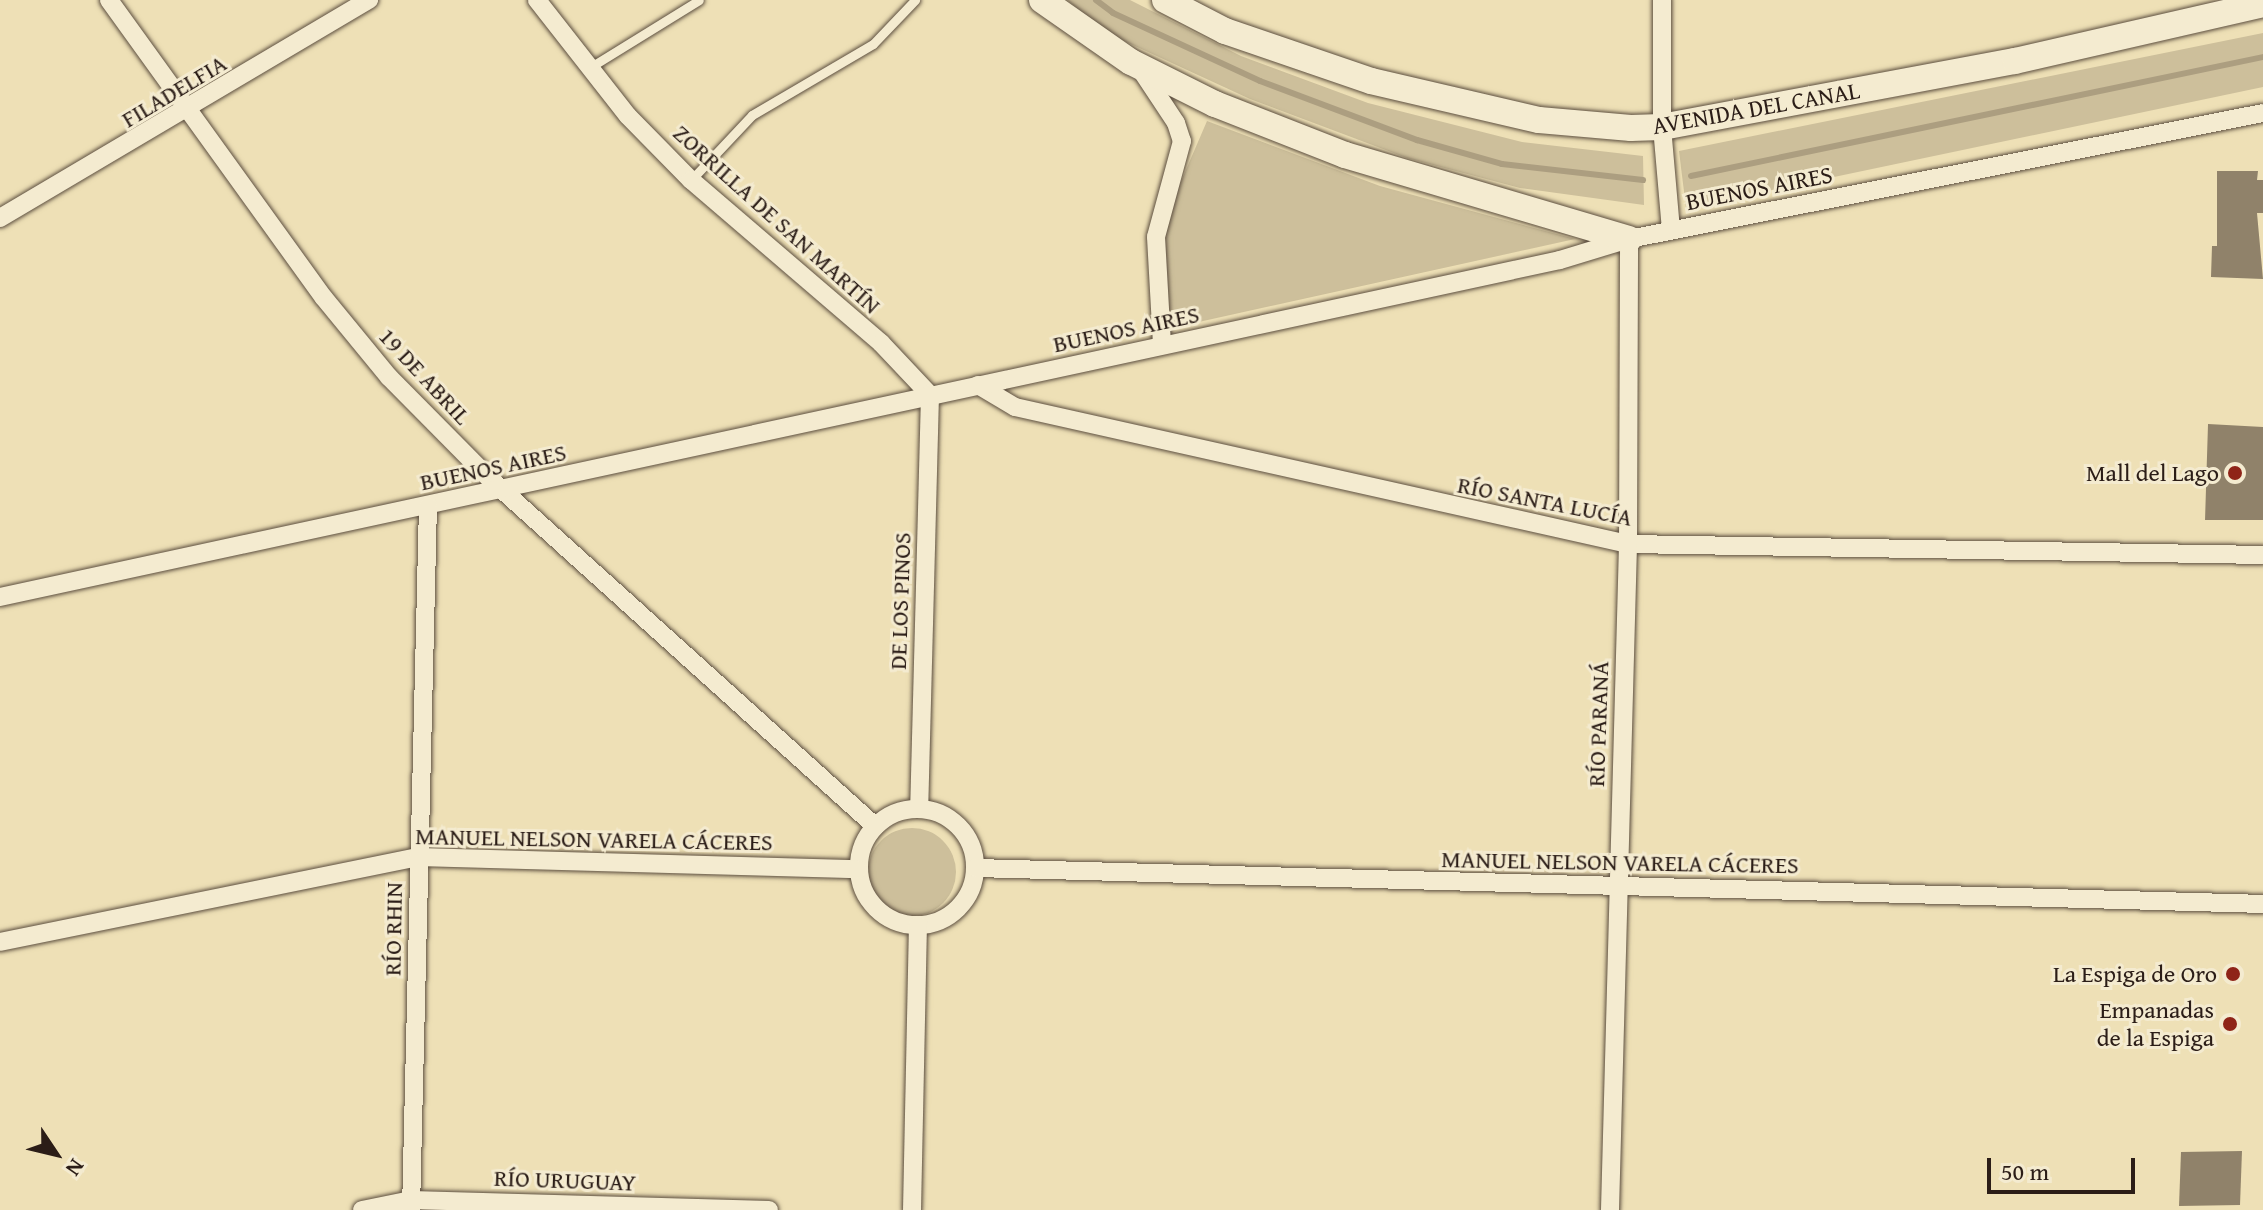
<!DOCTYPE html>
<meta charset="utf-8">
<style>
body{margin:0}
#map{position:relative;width:2263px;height:1210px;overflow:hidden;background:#eee0b6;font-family:"Gentium Book Plus",serif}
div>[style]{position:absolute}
.green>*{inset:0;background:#cdbf9b}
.round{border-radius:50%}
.stream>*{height:6px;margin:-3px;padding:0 3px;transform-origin:3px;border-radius:3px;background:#ac9e80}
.building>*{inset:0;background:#90826a}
.roads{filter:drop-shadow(0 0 2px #5c4e3f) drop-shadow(0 0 2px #5c4e3f)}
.lane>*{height:9px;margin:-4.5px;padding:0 4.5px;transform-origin:4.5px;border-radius:4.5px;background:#f4ebd0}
.street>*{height:18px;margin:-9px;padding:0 9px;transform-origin:9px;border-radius:9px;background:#f4ebd0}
.street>.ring{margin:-9px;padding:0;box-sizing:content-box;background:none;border:18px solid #f4ebd0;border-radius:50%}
.secondary>*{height:26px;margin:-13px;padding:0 13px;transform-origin:13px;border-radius:13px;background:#f4ebd0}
.dots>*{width:22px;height:22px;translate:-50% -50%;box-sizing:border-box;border:4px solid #f4ebd0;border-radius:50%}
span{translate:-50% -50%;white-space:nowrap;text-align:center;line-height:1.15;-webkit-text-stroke:6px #f4ebd0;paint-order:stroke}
.street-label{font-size:24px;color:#2b1d17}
.poi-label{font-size:24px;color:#2b1d17}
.right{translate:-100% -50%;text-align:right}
.north{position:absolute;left:16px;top:1114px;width:80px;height:80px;-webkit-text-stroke:6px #f4ebd0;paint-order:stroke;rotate:125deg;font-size:22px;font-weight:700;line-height:32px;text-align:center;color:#2b1d17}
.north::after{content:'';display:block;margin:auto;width:28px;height:36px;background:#2b1d17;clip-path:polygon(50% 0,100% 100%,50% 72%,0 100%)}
.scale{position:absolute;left:1987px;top:1158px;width:148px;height:36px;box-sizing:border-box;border:4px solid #2b1d17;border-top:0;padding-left:10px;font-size:24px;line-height:28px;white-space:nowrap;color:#2b1d17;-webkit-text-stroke:6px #f4ebd0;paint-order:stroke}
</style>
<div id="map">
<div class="green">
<div style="clip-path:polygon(1067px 0,1130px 0,1241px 56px,1368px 103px,1522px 142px,1643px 156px,1644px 205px,1520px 188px,1407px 158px,1250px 99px,1109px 34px)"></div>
<div style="clip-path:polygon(2263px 33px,2263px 87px,1686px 208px,1679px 151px)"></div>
<div style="clip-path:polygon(1207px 121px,1380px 186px,1575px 239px,1167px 329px,1161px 228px)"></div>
<div class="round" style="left:868px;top:828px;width:88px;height:88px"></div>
</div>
<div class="stream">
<div style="left:1096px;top:0;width:21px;rotate:37deg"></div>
<div style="left:1113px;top:13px;width:162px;rotate:24.8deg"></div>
<div style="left:1260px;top:81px;width:168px;rotate:20.6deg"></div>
<div style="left:1417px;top:140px;width:88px;rotate:15.8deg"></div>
<div style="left:1502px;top:164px;width:142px;rotate:6.5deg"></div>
<div style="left:1691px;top:176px;width:584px;rotate:-11.75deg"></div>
</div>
<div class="building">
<div style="clip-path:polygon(2217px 171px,2258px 171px,2257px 180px,2263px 180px,2263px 213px,2257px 213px,2263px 279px,2211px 277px,2212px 246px,2217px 246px)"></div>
<div style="clip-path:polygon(2208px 424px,2263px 427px,2263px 520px,2205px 520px)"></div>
<div style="clip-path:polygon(2242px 1151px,2240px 1205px,2179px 1206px,2181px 1152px)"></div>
</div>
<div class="roads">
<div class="lane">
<div style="left:589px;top:68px;width:129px;rotate:-31.7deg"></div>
<div style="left:691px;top:180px;width:89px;rotate:-46.8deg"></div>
<div style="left:752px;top:115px;width:140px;rotate:-30.4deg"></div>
<div style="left:873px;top:44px;width:61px;rotate:-46.3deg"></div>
</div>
<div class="street">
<div style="left:109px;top:0;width:367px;rotate:54.2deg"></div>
<div style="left:324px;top:298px;width:102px;rotate:50.6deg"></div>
<div style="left:389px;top:377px;width:142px;rotate:45.3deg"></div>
<div style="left:489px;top:478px;width:520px;rotate:42.04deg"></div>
<div style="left:537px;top:0;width:147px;rotate:51.9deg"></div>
<div style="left:628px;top:116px;width:90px;rotate:45.5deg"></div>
<div style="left:691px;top:180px;width:250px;rotate:40.6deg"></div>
<div style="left:881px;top:343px;width:71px;rotate:46.7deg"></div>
<div style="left:930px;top:395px;width:413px;rotate:91.5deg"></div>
<div style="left:1662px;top:0;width:127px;rotate:90deg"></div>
<div style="left:1662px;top:127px;width:103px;rotate:85deg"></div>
<div style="left:1139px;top:67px;width:67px;rotate:56.5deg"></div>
<div style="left:1176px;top:123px;width:19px;rotate:72deg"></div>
<div style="left:1182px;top:141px;width:99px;rotate:105.2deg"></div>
<div style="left:1156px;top:237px;width:108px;rotate:86.8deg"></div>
<div style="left:0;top:218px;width:429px;rotate:-30.6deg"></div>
<div style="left:978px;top:385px;width:43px;rotate:30.7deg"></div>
<div style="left:1015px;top:407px;width:628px;rotate:12.6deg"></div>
<div style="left:1628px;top:544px;width:635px;rotate:0.99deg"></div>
<div style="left:0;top:597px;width:1596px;rotate:-12.19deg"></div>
<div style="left:1560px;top:260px;width:72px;rotate:-16.9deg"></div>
<div style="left:1629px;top:239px;width:646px;rotate:-11.24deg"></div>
<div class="ring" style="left:859px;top:809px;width:98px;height:98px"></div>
<div style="left:976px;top:868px;width:1288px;rotate:1.6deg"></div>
<div style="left:0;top:942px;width:427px;rotate:-11.5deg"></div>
<div style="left:418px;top:857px;width:440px;rotate:1.6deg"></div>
<div style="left:362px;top:1210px;width:50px;rotate:-11.5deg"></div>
<div style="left:411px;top:1200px;width:358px;rotate:1.6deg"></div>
<div style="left:411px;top:1210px;width:704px;rotate:-88.62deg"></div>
<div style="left:912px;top:1210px;width:285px;rotate:-88.8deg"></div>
<div style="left:1610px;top:1210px;width:666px;rotate:-88.45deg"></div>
<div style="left:1628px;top:544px;width:305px;rotate:-89.8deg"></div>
</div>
<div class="secondary">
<div style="left:1042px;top:0;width:108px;rotate:34.9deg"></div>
<div style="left:1131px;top:62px;width:94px;rotate:26.6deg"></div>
<div style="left:1215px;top:104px;width:140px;rotate:21.4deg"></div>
<div style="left:1345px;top:155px;width:296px;rotate:16.5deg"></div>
<div style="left:1165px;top:0;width:68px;rotate:27.3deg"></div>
<div style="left:1225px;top:31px;width:154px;rotate:18.9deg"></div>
<div style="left:1371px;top:81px;width:172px;rotate:13.1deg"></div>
<div style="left:1539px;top:120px;width:92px;rotate:5deg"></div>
<div style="left:1631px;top:128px;width:31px;rotate:-2deg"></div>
<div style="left:1662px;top:127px;width:359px;rotate:-10.6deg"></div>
<div style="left:2015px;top:61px;width:254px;rotate:-12.9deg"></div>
</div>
</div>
<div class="dots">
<div style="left:2235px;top:473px;background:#8f2418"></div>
<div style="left:2233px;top:974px;background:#8f2418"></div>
<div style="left:2230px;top:1024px;background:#8f2418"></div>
</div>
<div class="street-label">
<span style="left:174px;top:91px;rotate:-31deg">FILADELFIA</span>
<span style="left:1756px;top:108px;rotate:-10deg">AVENIDA DEL CANAL</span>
<span style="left:1759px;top:188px;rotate:-11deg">BUENOS AIRES</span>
<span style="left:777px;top:219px;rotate:42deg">ZORRILLA DE SAN MARTÍN</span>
<span style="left:1126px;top:329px;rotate:-12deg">BUENOS AIRES</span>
<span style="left:425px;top:376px;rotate:47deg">19 DE ABRIL</span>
<span style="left:493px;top:467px;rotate:-12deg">BUENOS AIRES</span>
<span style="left:1545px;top:501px;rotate:11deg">RÍO SANTA LUCÍA</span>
<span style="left:900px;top:601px;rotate:-88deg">DE LOS PINOS</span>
<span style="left:1598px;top:724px;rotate:-88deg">RÍO PARANÁ</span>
<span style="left:594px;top:839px;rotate:1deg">MANUEL NELSON VARELA CÁCERES</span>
<span style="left:1620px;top:862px;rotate:1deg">MANUEL NELSON VARELA CÁCERES</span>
<span style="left:393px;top:929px;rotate:-89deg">RÍO RHIN</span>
<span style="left:565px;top:1180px;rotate:2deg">RÍO URUGUAY</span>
</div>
<div class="poi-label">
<span class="right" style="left:2219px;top:473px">Mall del Lago</span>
<span class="right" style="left:2217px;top:974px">La Espiga de Oro</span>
<span class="right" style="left:2214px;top:1024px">Empanadas<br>de la Espiga</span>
</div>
<div class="north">N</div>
<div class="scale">50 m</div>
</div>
